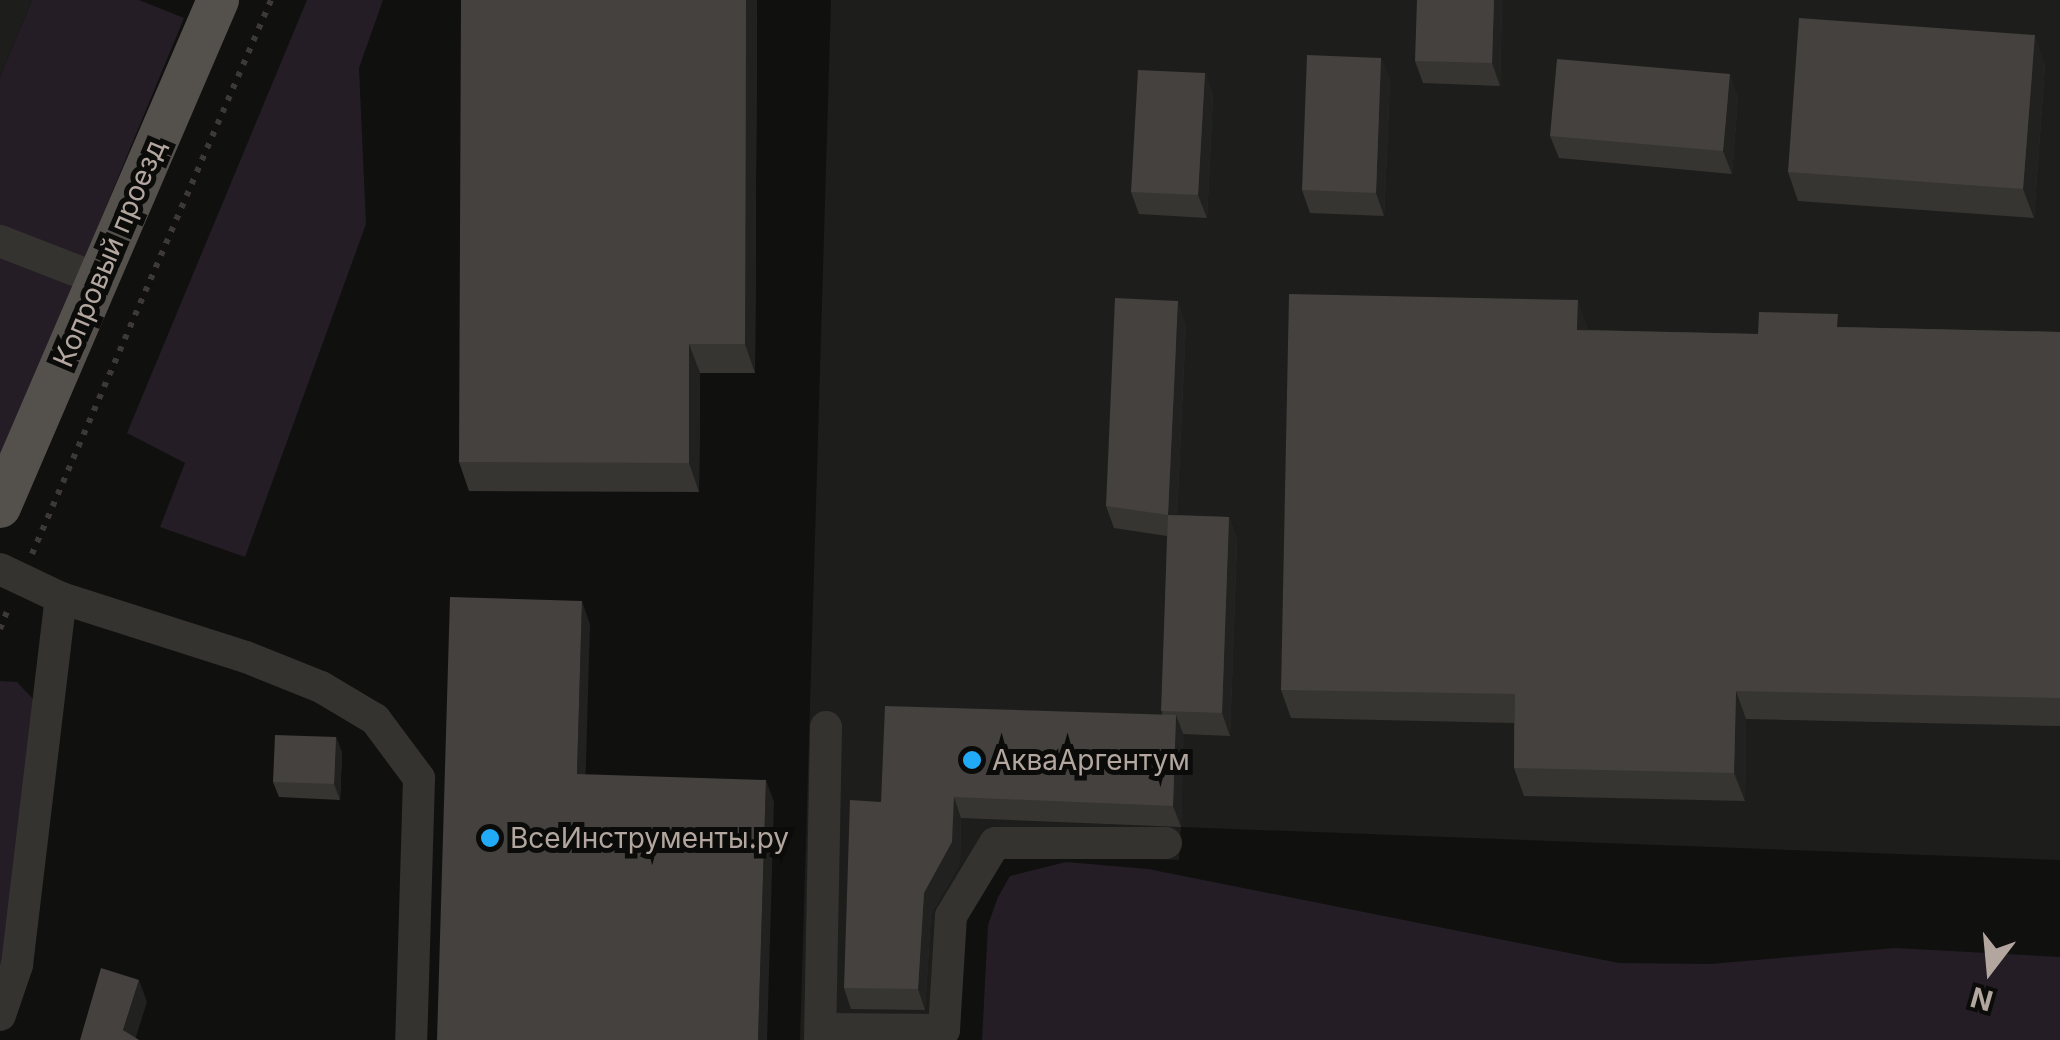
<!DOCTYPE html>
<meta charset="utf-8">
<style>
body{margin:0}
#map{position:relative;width:2060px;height:1040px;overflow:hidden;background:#10100f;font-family:Inter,sans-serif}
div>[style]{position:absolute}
.built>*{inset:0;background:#1d1d1b}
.green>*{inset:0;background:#241d25}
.path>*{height:6px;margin-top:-3px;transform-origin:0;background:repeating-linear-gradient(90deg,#3c3936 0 5px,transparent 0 13px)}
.minor>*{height:32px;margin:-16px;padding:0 16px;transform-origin:16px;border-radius:16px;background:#353330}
.major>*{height:42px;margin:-21px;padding:0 21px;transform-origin:21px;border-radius:21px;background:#54504c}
.wall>*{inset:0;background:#363532}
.shaded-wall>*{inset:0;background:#21211f}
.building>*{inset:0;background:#44413e}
.dots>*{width:28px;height:28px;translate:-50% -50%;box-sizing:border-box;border:5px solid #0b0b0a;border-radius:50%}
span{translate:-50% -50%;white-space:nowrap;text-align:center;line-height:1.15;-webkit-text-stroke:10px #0b0b0a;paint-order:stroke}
.street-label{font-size:28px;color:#b2a69f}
.poi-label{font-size:28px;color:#b2a69f}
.left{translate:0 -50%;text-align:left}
.north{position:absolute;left:1940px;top:920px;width:100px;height:100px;-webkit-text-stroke:8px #0b0b0a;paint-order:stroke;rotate:196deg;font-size:28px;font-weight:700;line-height:40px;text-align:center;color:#b2a69f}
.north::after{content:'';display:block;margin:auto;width:35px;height:45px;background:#b2a69f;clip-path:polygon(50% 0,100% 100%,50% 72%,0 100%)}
</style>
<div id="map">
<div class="built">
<div style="clip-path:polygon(0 0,32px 0,0 77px)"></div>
<div style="clip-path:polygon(831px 0,2060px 0,2060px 860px,1181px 827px,1179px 860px,1015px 855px,998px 862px,960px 928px,954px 1040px,800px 1040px)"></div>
</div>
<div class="green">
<div style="clip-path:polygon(32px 0,139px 0,184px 18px,0 463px,0 77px)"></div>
<div style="clip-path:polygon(307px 0,383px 0,359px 68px,366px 224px,245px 557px,160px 527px,185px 463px,127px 433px)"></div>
<div style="clip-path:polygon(0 681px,17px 682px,34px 700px,0 985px)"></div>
<div style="clip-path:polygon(1066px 862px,1148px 869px,1619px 963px,1710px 964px,1895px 948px,2060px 957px,2060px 1040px,982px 1040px,988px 925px,998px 897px,1010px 876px)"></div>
</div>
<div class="path">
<div style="left:32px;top:554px;width:603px;rotate:-66.66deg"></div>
<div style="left:0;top:629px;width:24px;rotate:-68deg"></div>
</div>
<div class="minor">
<div style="left:0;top:241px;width:105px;rotate:21.2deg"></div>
<div style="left:0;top:569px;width:68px;rotate:25.4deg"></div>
<div style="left:61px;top:598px;width:194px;rotate:17.7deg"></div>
<div style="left:246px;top:657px;width:81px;rotate:21.8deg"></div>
<div style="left:321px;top:687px;width:63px;rotate:30.7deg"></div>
<div style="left:375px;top:719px;width:74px;rotate:53.3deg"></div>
<div style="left:419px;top:778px;width:262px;rotate:91.7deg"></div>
<div style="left:0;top:1015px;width:53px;rotate:-71.2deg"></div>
<div style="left:17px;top:965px;width:370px;rotate:-83.2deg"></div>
<div style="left:821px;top:1029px;width:123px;rotate:0.5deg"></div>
<div style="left:944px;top:1030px;width:114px;rotate:-86.5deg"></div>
<div style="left:951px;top:916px;width:85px;rotate:-58.9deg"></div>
<div style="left:995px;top:843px;width:171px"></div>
<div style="left:820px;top:1040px;width:313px;rotate:-88.9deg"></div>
</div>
<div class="major">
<div style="left:0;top:507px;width:552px;rotate:-66.73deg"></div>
</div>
<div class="wall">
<div style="clip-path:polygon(757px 0,755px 373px,700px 373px,699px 492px,469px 491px,459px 462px)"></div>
<div style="clip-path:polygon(1502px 0,1500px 86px,1423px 83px,1415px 61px)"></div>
<div style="clip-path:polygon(1381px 58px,1390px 80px,1384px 216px,1310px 213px,1302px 190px)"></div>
<div style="clip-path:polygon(2045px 64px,2034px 218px,1798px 201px,1788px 172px)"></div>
<div style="clip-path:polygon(1205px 73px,1213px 95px,1207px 218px,1139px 214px,1131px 192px)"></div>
<div style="clip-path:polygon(1738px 96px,1732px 174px,1559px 158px,1550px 136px)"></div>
<div style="clip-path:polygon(1186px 323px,1177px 515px,1229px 517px,1237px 540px,1230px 736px,1183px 734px,1181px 827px,961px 818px,960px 863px,931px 914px,925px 1010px,851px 1009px,844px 988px,881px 802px,1162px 715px,1167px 536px,1114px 528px,1106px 506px)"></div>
<div style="clip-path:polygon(1842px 327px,2060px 332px,2060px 726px,1746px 719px,1745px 801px,1524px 796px,1514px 768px,1514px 723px,1291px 718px,1281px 690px,1588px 328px,1588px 330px,1758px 334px)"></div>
<div style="clip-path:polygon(336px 737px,342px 753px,340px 800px,279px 797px,273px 782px)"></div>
</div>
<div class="shaded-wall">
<div style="clip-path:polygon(746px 0,757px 0,755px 373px,745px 344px)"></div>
<div style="clip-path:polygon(1494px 0,1502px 0,1500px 86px,1492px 63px)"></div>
<div style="clip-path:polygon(2035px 35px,2045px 64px,2034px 218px,2023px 189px)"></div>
<div style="clip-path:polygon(1381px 58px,1390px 80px,1384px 216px,1376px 193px)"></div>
<div style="clip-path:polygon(1205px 73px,1213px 95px,1207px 218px,1198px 195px)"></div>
<div style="clip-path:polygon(1730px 74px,1738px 96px,1732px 174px,1723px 151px)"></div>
<div style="clip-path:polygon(1578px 300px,1588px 328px,1588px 358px,1577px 330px)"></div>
<div style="clip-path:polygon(1178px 301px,1186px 323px,1176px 537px,1168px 515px)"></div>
<div style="clip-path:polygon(689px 344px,700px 373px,699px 492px,689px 463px)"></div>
<div style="clip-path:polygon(1229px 517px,1237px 540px,1230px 736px,1222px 713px)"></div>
<div style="clip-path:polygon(582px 601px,590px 624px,585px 796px,577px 774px)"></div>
<div style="clip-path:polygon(1736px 691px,1746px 719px,1745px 801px,1734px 773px)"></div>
<div style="clip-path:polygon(1176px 715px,1184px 736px,1181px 827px,1173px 806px)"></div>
<div style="clip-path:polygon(336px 737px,342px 753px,340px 800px,334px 784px)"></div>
<div style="clip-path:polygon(766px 780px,774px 802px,767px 1040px,758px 1040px)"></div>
<div style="clip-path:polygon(954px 797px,961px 818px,960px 863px,931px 914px,925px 1010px,918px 989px,924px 893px)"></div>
<div style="clip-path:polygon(139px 980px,147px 1002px,135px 1040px,123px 1030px)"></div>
</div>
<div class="building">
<div style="clip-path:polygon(461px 0,746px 0,745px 344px,689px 344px,689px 463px,459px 462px)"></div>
<div style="clip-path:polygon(1417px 0,1494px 0,1492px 63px,1415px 61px)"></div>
<div style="clip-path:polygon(1799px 18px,2035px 35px,2023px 189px,1788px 172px)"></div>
<div style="clip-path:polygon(1307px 55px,1381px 58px,1376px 193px,1302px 190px)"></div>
<div style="clip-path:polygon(1557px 59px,1730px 74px,1723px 151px,1550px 136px)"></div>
<div style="clip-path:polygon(1138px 70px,1205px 73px,1198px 195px,1131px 192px)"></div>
<div style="clip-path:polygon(1289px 294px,1578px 300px,1577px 330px,1758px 334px,1759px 312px,1838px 314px,1837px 327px,2060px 332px,2060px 698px,1736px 691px,1734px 773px,1514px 768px,1515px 694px,1281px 690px)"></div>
<div style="clip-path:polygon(1115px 298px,1178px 301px,1168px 515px,1106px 506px)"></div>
<div style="clip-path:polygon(1168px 515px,1229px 517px,1222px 713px,1161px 711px)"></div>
<div style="clip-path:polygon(450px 597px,582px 601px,577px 774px,766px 780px,758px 1040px,437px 1040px)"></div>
<div style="clip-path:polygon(885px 706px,1176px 715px,1173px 806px,954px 797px,952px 842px,924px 893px,918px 989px,844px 988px,850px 800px,881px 802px)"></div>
<div style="clip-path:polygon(275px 735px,336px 737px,334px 784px,273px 782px)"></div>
<div style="clip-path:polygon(101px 968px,139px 980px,123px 1030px,139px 1040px,80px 1040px)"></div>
</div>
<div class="dots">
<div style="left:972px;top:760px;background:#21abf6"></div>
<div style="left:490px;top:838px;background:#21abf6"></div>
</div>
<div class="street-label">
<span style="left:109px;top:253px;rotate:-67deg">Копровый проезд</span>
</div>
<div class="poi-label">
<span class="left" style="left:992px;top:760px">АкваАргентум</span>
<span class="left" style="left:510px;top:838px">ВсеИнструменты.ру</span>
</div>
<div class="north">N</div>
</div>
